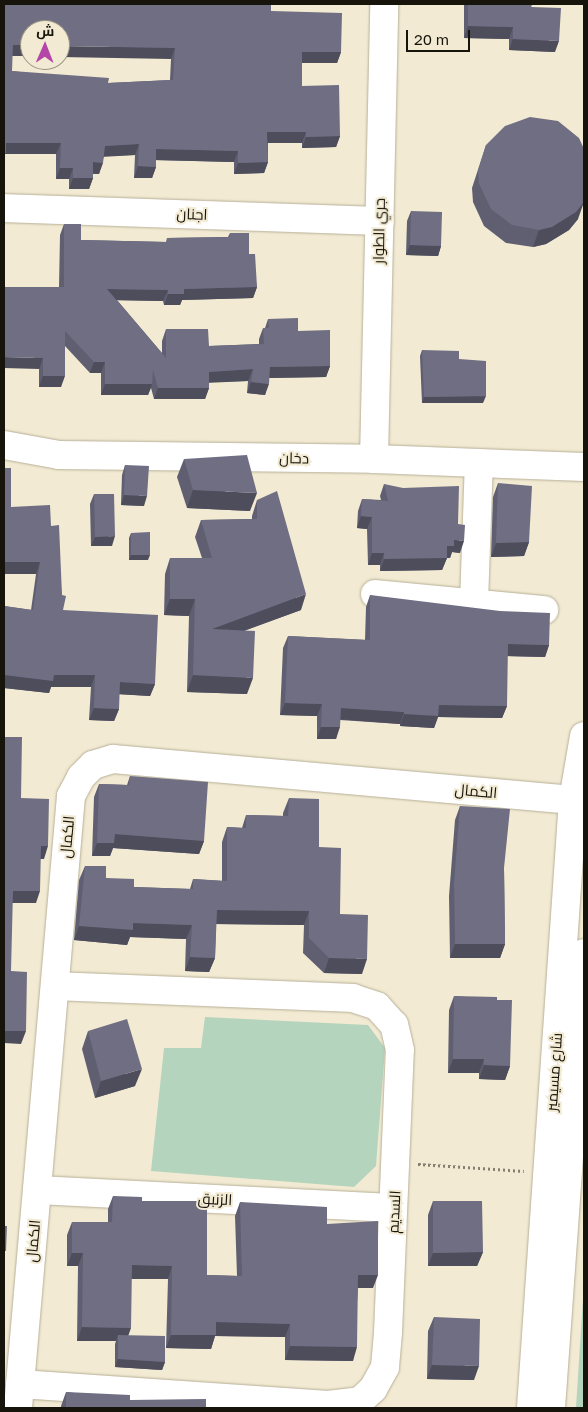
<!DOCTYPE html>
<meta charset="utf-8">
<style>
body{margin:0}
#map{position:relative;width:588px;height:1412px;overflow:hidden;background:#f2ead2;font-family:"Golos Text",Cairo,sans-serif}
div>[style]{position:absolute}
.green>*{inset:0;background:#b4d4bd}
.path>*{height:3px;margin-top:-1.5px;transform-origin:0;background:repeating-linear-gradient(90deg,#847f6f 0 2.5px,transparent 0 5px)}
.roads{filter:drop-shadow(0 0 1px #b7af98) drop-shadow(0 0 1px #b7af98)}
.minor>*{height:28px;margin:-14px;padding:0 14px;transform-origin:14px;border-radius:14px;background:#fff}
.wall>*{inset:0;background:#5f5f71}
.shaded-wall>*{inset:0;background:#4e4d5c}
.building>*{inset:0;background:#6f6e83}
span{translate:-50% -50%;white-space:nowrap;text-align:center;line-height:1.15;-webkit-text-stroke:4px #f2ead2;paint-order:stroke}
.street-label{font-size:15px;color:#17140c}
.frame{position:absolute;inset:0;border:5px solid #17140c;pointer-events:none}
.north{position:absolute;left:20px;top:20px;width:50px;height:50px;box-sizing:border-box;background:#f2ead2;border:1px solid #9a9483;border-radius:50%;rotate:1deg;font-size:14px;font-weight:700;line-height:20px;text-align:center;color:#17140c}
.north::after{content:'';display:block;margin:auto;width:18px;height:22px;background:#b346a6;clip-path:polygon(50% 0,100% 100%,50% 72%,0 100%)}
.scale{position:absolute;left:406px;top:30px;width:64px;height:22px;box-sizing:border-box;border:2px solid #17140c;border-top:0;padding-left:6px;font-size:15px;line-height:18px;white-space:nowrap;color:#17140c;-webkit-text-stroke:4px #f2ead2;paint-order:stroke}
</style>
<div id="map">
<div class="green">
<div style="clip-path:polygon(205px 1017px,368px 1025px,385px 1048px,376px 1166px,354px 1187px,151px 1171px,164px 1048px,201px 1048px)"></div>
<div style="clip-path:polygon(584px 1283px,584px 1408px,576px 1408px)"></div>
</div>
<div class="path">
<div style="left:418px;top:1164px;width:106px;rotate:3.8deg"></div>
</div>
<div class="roads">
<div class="minor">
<div style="left:4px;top:208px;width:376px;rotate:2deg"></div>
<div style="left:4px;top:445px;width:56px;rotate:10.3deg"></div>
<div style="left:59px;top:455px;width:315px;rotate:0.7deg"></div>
<div style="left:374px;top:459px;width:210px;rotate:2.2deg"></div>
<div style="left:374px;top:459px;width:455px;rotate:-88.7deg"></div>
<div style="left:375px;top:594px;width:170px;rotate:5.4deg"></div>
<div style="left:474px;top:603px;width:140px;rotate:-88deg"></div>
<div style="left:37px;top:1190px;width:356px;rotate:2.9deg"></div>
<div style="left:20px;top:1384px;width:309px;rotate:3.9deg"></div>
<div style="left:328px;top:1405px;width:32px;rotate:-7deg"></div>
<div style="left:360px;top:1401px;width:18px;rotate:-43deg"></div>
<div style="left:373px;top:1389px;width:25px;rotate:-61deg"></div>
<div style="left:385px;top:1367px;width:34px;rotate:-85deg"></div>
<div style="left:388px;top:1333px;width:283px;rotate:-87.6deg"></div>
<div style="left:400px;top:1050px;width:26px;rotate:-103deg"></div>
<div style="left:394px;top:1025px;width:25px;rotate:-132deg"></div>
<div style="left:377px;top:1006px;width:25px;rotate:-162deg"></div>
<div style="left:353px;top:998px;width:298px;rotate:-177.7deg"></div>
<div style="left:18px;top:1408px;width:614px;rotate:-85.05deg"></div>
<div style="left:71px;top:796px;width:21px;rotate:-62deg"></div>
<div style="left:81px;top:777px;width:17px;rotate:-45deg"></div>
<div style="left:93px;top:765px;width:21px;rotate:-17deg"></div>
<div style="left:113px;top:759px;width:473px;rotate:5.1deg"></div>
<div style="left:531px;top:1408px;width:609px;rotate:-86.05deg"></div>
<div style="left:573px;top:800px;width:65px;rotate:-80.2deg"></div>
<div style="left:551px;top:1408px;width:456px;rotate:-85.9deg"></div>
</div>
</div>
<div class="wall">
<div style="clip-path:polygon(evenodd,4px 4px,271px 11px,341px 52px,337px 63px,302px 63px,302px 86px,340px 136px,336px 147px,302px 148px,302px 143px,268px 143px,268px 162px,264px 173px,234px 174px,234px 162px,156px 160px,156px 167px,152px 178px,134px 178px,135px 155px,104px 156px,99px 174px,93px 174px,93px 178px,89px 189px,69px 189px,69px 179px,56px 179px,56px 154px,5px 154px,4px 158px,4px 4px,30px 30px,171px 59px,170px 80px,108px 83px,12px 71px,12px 56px,30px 56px,30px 30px)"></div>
<div style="clip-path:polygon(464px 4px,532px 4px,531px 7px,555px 52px,509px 50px,509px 39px,464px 38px)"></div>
<div style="clip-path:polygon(486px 145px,578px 219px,569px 230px,546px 244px,533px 247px,506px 243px,484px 226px,473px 202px,472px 188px)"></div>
<div style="clip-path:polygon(411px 211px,441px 246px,438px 256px,406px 255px,407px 221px)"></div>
<div style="clip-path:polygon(64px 224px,81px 240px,166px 242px,167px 238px,228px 237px,230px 233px,249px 254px,257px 287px,253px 298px,182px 300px,180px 305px,164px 305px,163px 301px,117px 300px,162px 353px,162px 341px,166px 329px,209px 346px,259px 344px,259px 339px,263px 328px,265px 328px,268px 319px,298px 331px,330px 366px,326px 377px,269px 378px,265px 395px,247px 393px,248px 381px,209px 382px,209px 388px,205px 399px,154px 399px,151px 388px,148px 395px,101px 395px,101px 373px,90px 373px,65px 346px,61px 387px,39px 387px,39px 369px,5px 287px,59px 287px,60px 235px)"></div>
<div style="clip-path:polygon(422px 350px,459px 359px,483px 403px,422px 403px,420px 356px)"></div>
<div style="clip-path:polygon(184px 459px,250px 511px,187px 508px,177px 477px)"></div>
<div style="clip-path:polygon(125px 465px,144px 506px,121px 505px,122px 475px)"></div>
<div style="clip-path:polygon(498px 483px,529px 542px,524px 556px,491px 557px,493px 497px)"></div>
<div style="clip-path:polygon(384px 484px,458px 524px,460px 553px,452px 552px,450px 558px,447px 558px,442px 570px,380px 571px,380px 565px,368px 565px,367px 529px,357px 528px,358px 511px,362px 499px,381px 500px,380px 496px)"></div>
<div style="clip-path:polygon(94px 494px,112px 546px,91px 546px,90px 504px)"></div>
<div style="clip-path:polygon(257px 500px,301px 610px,245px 630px,247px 694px,187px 692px,189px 616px,164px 615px,165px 574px,170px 558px,202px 558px,195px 537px,201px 520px,252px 519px,252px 516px)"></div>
<div style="clip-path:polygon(11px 507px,51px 526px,62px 595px,63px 610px,155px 684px,150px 696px,119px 694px,119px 709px,114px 721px,89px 720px,91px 687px,51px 687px,49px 693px,4px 688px,4px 606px,31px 610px,36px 574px)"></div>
<div style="clip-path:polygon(131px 533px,148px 560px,129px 560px,129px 538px)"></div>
<div style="clip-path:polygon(370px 595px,549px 645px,545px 657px,507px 656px,507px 706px,502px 718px,438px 717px,434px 728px,400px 726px,400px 724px,340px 720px,336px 739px,317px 739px,317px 716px,280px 715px,283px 648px,288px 636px,365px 640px,366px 607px)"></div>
<div style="clip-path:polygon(130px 776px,204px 841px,199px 854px,113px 848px,110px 856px,92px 856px,94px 797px,99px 784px,127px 785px)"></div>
<div style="clip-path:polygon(289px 798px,319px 847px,340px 914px,362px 974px,324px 973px,303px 953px,304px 925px,216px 924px,215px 958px,209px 972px,185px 971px,186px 939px,130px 937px,127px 945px,74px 940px,79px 880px,85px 866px,106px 878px,134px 887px,190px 889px,193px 879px,222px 881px,222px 842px,227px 827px,242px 828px,246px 815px,283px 816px,283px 813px)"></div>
<div style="clip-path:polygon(460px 806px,504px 868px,505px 944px,500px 958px,450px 958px,449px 896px,455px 820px)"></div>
<div style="clip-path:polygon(454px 996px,497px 1000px,510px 1066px,505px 1080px,479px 1079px,479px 1073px,448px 1073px,449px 1010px)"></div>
<div style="clip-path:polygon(88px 1031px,135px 1086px,95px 1098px,82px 1049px)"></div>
<div style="clip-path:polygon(113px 1196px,142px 1201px,207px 1275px,237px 1276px,235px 1216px,240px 1202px,327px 1224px,373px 1288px,358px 1288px,353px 1361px,285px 1360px,285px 1337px,215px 1336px,211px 1349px,166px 1348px,168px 1279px,131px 1279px,128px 1336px,165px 1362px,162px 1370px,115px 1367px,115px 1344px,116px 1341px,77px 1341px,78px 1266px,67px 1266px,67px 1235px,72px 1222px,108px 1222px,108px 1209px)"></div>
<div style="clip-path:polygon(433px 1201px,483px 1252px,477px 1266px,428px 1266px,428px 1215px)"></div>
<div style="clip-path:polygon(434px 1317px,474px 1380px,427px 1379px,428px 1331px)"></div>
<div style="clip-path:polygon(66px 1392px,130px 1400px,206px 1408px,61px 1408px,61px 1406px)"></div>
</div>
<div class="shaded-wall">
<div style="clip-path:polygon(468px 26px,513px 27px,509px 39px,464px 38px)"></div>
<div style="clip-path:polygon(513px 39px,559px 41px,555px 52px,509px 50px)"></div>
<div style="clip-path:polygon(13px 45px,30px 45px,30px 56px,9px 56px)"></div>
<div style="clip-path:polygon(60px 46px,175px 48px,171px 59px,60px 57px)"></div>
<div style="clip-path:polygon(302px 52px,341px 52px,337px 63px,298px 63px)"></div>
<div style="clip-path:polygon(267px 132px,306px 132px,302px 143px,263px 143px)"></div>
<div style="clip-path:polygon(340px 136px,336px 147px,302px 148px,306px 137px)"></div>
<div style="clip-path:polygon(6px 143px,61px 143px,56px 154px,5px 154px,4px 158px,4px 149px)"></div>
<div style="clip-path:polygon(139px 144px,135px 155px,101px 157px,105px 146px)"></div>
<div style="clip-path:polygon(156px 149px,238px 151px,234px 162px,152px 160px)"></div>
<div style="clip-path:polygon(93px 162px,103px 163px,99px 174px,89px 173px)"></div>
<div style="clip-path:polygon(268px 162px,264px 173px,234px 174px,238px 163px)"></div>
<div style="clip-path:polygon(138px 166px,156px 167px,152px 178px,134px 178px)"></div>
<div style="clip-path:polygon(60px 168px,73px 168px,69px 179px,56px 179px)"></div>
<div style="clip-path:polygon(73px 178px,93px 178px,89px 189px,69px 189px)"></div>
<div style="clip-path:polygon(584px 202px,578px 219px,569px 230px,546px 244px,533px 247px,539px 230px)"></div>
<div style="clip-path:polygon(410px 245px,441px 246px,438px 256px,406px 255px)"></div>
<div style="clip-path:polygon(257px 287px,253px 298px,182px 300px,180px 305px,164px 305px,168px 294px,184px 289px)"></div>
<div style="clip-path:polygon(107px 289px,168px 290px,163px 301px,103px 300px)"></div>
<div style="clip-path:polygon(4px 357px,43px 358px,39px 369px,4px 368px)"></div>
<div style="clip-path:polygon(94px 362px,105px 362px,101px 373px,90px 373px)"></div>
<div style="clip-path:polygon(330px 366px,326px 377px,266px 378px,270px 367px)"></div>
<div style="clip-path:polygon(253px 369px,248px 381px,205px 383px,209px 372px)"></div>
<div style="clip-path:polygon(43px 376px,65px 376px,61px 387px,39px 387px)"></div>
<div style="clip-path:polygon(251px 382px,269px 384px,265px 395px,247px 393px)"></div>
<div style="clip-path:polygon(105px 384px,152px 384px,148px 395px,101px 395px)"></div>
<div style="clip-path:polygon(158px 388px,209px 388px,205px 399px,154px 399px)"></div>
<div style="clip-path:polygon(486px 396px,483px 403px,422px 403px,424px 397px)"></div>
<div style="clip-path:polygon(193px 490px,257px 493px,250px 511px,187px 508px)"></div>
<div style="clip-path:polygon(124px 495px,147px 496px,144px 506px,121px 505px)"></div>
<div style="clip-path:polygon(361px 516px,372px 517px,367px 529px,357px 528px)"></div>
<div style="clip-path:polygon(115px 536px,112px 546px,91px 546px,95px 537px)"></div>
<div style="clip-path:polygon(454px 540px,464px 541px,460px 553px,452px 552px,450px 558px,447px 558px,442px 570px,380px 571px,384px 559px,447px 546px)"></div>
<div style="clip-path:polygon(529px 542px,524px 556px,491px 557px,496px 543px)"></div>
<div style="clip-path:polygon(372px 553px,384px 553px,380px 565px,368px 565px)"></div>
<div style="clip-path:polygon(131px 555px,150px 555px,148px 560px,129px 560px)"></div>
<div style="clip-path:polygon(4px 562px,40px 562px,36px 574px,4px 574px)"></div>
<div style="clip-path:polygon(306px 594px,301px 610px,206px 645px,212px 629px)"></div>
<div style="clip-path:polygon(170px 599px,195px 599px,189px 616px,164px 615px)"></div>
<div style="clip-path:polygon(508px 644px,549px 645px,545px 657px,503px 656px)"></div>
<div style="clip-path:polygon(4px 675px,95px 675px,91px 687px,51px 687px,49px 693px,4px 688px)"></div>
<div style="clip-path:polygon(193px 675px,253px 678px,247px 694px,187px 692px)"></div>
<div style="clip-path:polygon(120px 682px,155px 684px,150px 696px,115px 694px)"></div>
<div style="clip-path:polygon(285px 703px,322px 704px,317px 716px,280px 715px)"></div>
<div style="clip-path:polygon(439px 705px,507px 706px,502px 718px,438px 717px,434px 728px,400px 726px,404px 714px)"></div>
<div style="clip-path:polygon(94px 708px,119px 709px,114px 721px,89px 720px)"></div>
<div style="clip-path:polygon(341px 708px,404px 712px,400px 724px,336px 719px)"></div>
<div style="clip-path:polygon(321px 727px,340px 727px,336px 739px,317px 739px)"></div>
<div style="clip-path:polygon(115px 834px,204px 841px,199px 854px,113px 848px,110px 856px,92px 856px,97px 843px)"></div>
<div style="clip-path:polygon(41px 846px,48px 846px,44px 859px,37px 859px)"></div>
<div style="clip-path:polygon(13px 891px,40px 891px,36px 903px,8px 903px)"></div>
<div style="clip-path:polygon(217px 910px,309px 911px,304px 925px,212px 924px)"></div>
<div style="clip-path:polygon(133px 923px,192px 925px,186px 939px,130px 937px,127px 945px,74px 940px,79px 926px)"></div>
<div style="clip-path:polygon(455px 944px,505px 944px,500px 958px,450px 958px)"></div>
<div style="clip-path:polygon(190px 957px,215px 958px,209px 972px,185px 971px)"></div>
<div style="clip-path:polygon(329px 958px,367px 959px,362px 974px,324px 973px)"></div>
<div style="clip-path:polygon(4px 1031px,26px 1031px,21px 1044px,4px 1043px)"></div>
<div style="clip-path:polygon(453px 1059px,484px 1059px,479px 1073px,448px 1073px)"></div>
<div style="clip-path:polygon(484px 1065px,510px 1066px,505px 1080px,479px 1079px)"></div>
<div style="clip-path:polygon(142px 1069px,135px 1086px,95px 1098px,101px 1081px)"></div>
<div style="clip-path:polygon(483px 1252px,477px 1266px,428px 1266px,433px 1253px)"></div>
<div style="clip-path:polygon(72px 1253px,83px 1253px,78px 1266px,67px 1266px)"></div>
<div style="clip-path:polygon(132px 1265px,172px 1266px,168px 1279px,127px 1279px)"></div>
<div style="clip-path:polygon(358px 1275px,378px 1275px,373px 1288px,353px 1288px)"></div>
<div style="clip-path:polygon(216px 1322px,290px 1324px,285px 1337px,215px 1336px,211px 1349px,166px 1348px,171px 1335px)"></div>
<div style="clip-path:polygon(82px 1327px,131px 1328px,126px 1342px,118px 1335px,116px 1341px,77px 1341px)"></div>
<div style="clip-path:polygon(290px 1346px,357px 1347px,353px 1361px,285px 1360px)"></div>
<div style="clip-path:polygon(118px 1359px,165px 1362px,162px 1370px,115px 1367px)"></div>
<div style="clip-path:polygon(432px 1365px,479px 1366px,474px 1380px,427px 1379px)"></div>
</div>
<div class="building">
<div style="clip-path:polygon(evenodd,4px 4px,271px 4px,271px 11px,342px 13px,341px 52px,302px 52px,302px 86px,339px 85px,340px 136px,306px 137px,306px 132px,267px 132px,268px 162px,238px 163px,238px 151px,156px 149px,156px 167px,138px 166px,139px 144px,105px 146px,103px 163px,93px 162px,93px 178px,73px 178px,73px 168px,60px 168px,61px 143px,6px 143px,6px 153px,4px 153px,4px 4px,30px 30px,60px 30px,60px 46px,175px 48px,173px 80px,108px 83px,109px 78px,12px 71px,13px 45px,30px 45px,30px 30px)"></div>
<div style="clip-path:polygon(468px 4px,532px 4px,531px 7px,561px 8px,559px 41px,513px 39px,513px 27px,468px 26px)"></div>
<div style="clip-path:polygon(530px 117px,558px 121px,579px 138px,584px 149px,584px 202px,576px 212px,552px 227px,539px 230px,512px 225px,491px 209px,479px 184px,478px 171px,486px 145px,505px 126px)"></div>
<div style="clip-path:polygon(411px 211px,442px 212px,441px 246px,410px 245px)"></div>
<div style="clip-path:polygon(64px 224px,81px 224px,81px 240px,167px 242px,167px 238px,230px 237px,230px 233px,249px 233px,249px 254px,255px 254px,257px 287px,184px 289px,184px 294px,168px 294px,168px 290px,107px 289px,166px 358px,166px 329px,208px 329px,209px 346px,264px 344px,263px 328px,269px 328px,268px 319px,298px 318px,298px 331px,330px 330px,330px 366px,270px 367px,269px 384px,251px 382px,253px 369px,209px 372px,209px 388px,158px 388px,153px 370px,152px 384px,105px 384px,105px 362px,94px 362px,65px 331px,65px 376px,43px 376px,43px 358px,4px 357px,4px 287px,64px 287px)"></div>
<div style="clip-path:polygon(4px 259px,5px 287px,4px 287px)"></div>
<div style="clip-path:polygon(422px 350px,459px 351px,459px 359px,486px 361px,486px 396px,424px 397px)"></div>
<div style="clip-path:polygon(247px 455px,257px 493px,193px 490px,184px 459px)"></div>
<div style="clip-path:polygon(125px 465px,149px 466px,147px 496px,124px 495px)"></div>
<div style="clip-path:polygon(4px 468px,11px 468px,11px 507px,50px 505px,51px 526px,59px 525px,62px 595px,66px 596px,63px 610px,158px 615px,155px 684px,120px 682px,119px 709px,94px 708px,95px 675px,54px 675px,53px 681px,4px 675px,4px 606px,33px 610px,40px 562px,4px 562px)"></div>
<div style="clip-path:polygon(498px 483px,532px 486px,529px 542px,496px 543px)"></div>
<div style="clip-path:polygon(384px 484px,403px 488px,459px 486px,458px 524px,465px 525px,464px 541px,454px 540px,454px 546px,447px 546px,447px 558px,384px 559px,384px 553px,372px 553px,372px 517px,361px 516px,362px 499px,388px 501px)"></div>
<div style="clip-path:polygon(277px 491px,306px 594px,212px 629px,255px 631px,253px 678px,193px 675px,195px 599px,170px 599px,170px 558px,212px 558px,201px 520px,257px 519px,257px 500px)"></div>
<div style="clip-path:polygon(94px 494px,114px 494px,115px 536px,95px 537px)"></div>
<div style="clip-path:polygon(150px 532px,150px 555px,131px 555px,131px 533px)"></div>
<div style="clip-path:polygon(370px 595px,500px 611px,550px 613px,549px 645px,508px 644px,507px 706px,439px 705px,438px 716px,404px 714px,404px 712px,341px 708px,340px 727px,321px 727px,322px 704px,285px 703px,288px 636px,370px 640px)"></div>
<div style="clip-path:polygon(4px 737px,22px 737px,21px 798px,49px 799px,48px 846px,41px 846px,40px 891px,13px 891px,11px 971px,27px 972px,26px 1031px,4px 1031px)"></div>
<div style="clip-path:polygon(130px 776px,208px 782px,204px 841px,115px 834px,114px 843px,97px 843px,99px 784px,129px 785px)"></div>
<div style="clip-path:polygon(289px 798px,319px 799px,319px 847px,341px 848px,340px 914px,368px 915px,367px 959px,329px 958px,309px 938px,309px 911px,217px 910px,215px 958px,190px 957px,192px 925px,133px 923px,133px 930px,79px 926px,85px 866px,106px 866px,106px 878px,134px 879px,134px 887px,193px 889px,193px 879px,227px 881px,227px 827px,246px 828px,246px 815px,288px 816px)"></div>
<div style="clip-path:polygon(460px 806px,510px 809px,504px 868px,505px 944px,455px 944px,454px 883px)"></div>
<div style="clip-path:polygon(454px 996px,497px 997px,497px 1000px,512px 1000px,510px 1066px,484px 1065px,484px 1059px,453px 1059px)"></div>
<div style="clip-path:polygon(127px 1019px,142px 1069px,101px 1081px,88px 1031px)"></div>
<div style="clip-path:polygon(113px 1196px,142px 1197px,142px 1201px,207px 1201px,207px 1275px,242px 1276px,240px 1202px,327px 1207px,327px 1224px,378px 1221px,378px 1275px,358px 1275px,357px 1347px,290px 1346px,290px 1324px,216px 1322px,216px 1335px,171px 1335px,172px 1266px,132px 1265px,131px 1328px,82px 1327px,83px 1253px,72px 1253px,72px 1222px,112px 1222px)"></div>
<div style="clip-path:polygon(433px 1201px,482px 1201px,483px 1252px,433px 1253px)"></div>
<div style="clip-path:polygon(4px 1226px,7px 1226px,6px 1251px,4px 1251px)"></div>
<div style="clip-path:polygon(434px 1317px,480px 1319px,479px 1366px,432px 1365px)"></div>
<div style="clip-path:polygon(118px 1335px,165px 1336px,165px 1362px,118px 1359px)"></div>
<div style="clip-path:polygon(66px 1392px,130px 1395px,130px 1400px,206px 1399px,206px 1408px,66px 1408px)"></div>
</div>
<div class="street-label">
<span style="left:192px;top:214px;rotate:2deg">اجنان</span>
<span style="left:379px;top:231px;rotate:-89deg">جري الطوار</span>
<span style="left:294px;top:458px;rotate:1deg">دخان</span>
<span style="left:476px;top:791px;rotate:5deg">الكمال</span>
<span style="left:67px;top:837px;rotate:-85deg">الكمال</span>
<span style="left:554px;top:1072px;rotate:-86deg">شارع مسيمير</span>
<span style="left:215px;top:1199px;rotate:3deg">الزنبق</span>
<span style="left:394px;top:1212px;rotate:-87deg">السديم</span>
<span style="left:33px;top:1241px;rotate:-85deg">الكمال</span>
</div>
<div class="frame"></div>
<div class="north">ش</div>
<div class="scale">20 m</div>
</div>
